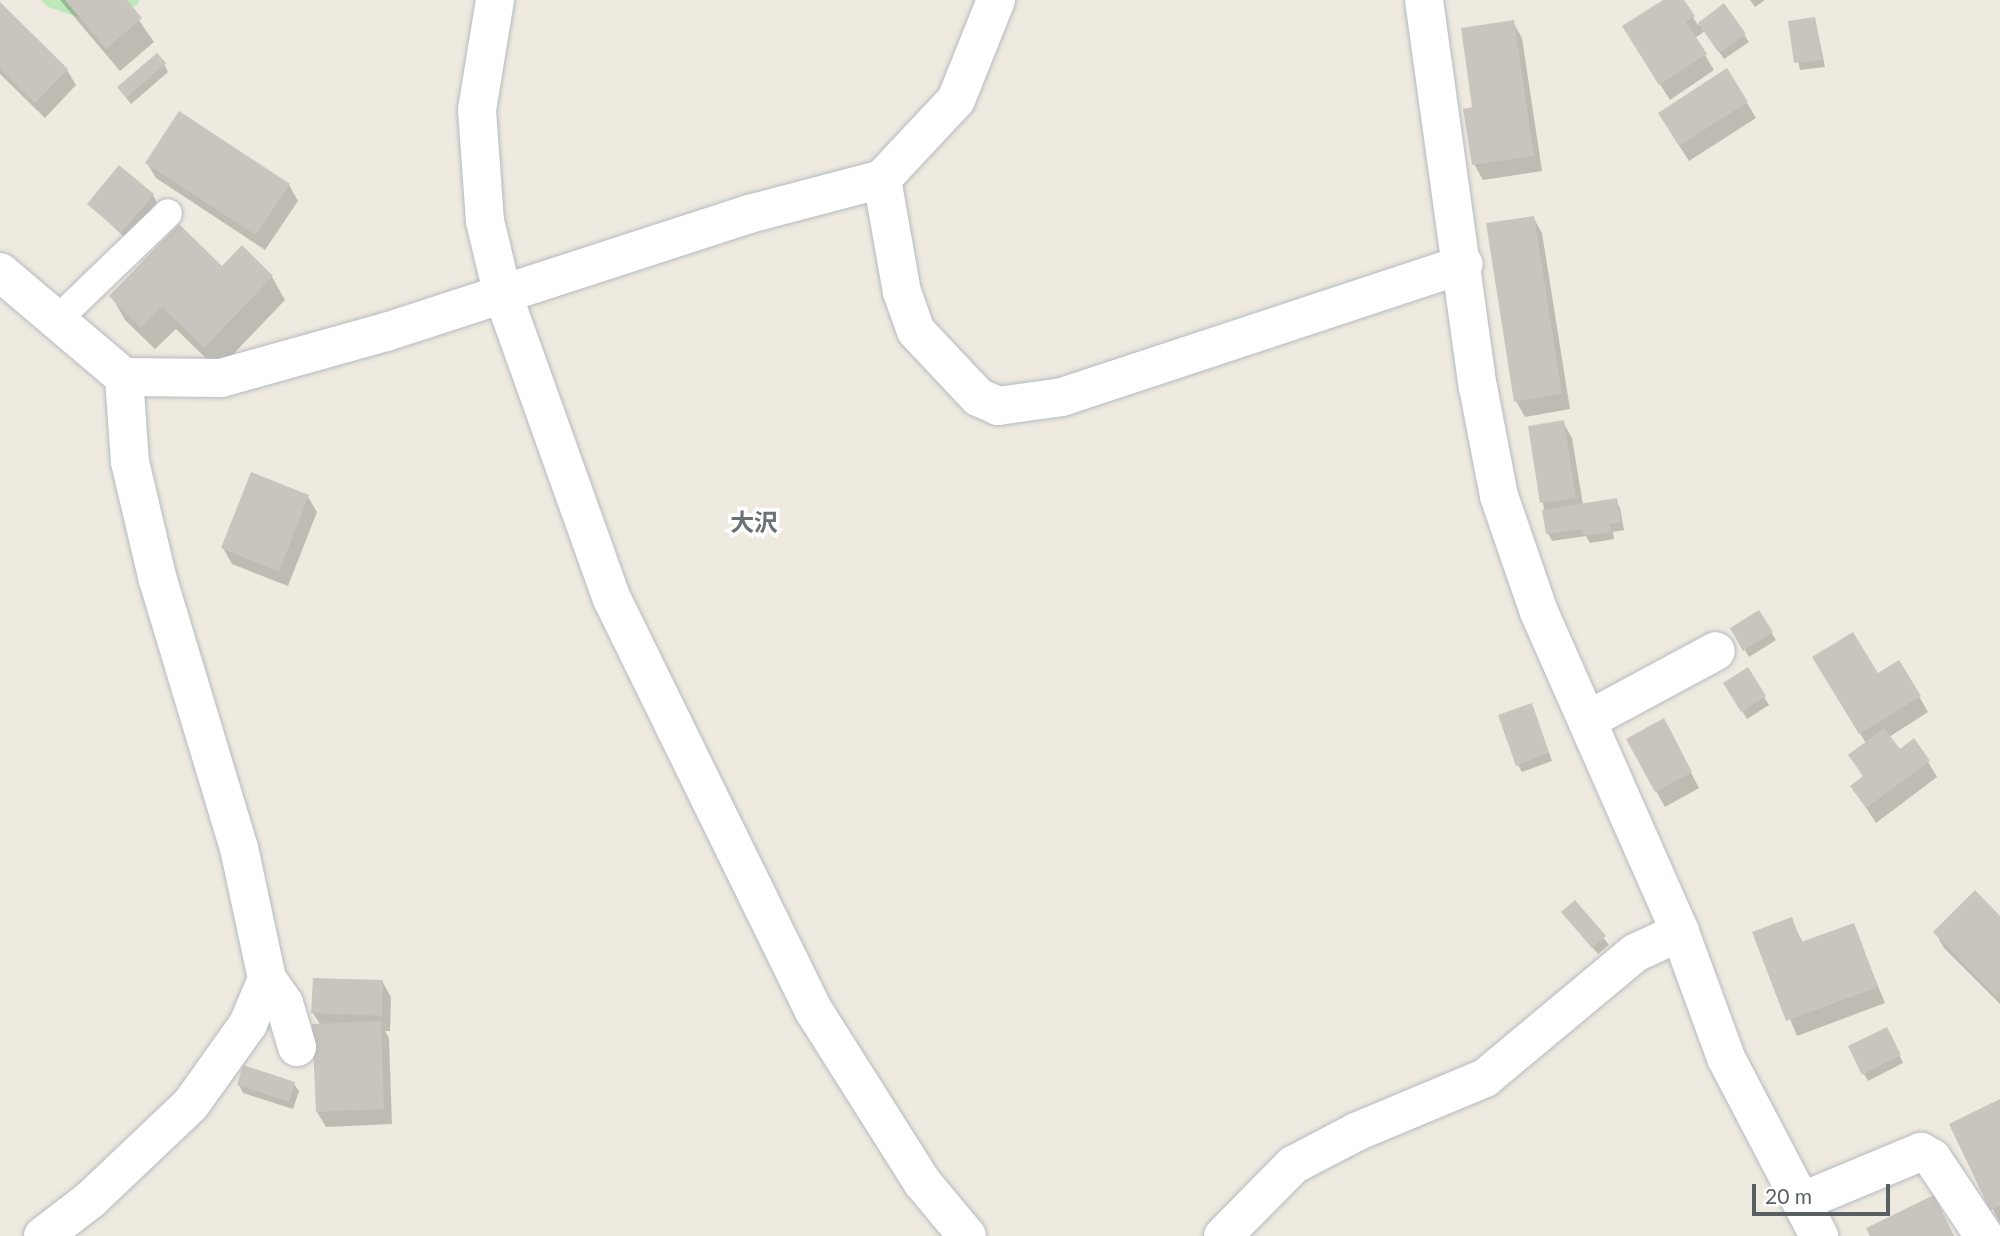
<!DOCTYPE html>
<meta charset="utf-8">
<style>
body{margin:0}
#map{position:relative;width:2000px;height:1236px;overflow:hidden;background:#eeeae0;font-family:Lato,"Noto Sans JP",sans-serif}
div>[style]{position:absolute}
.green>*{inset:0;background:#bde9ba}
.shadow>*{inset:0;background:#0003}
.building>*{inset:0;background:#c9c4be}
.roads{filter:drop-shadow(0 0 2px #b6babf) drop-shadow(0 0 2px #b6babf)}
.lane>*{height:28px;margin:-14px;padding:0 14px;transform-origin:14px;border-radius:14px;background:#fff}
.street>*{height:38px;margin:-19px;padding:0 19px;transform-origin:19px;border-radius:19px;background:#fff}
span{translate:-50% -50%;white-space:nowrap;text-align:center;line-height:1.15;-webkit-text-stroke:7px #fff;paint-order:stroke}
.quarter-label{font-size:24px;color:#6a7175;font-weight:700}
.scale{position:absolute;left:1752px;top:1184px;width:138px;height:32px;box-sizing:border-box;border:4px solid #595e63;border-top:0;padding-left:9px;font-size:21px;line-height:24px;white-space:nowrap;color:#595e63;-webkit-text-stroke:5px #fff;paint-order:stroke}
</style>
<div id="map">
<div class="green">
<div style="clip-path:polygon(41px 0,140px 0,136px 6px,87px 20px,48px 7px)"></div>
</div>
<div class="shadow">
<div style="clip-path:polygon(60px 0,125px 0,154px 42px,120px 71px)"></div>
<div style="clip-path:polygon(1666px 0,1682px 0,1698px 25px,1724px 6px,1749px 42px,1724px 59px,1705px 31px,1695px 38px,1714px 70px,1670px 100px,1633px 42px)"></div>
<div style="clip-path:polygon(1750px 0,1765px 0,1755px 7px)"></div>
<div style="clip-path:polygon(0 5px,67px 70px,76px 85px,45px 118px,0 74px)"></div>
<div style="clip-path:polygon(1815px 19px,1825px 67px,1800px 70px,1790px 22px)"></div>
<div style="clip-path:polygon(1513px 22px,1522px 38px,1542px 171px,1483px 180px,1474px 164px,1474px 109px)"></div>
<div style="clip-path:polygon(164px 64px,168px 72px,131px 104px,124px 95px)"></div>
<div style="clip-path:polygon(1747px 103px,1756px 118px,1689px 161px,1669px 130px)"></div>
<div style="clip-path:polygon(147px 163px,289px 185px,298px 201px,265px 250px,156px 178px)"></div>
<div style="clip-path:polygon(153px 195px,157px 203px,126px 239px,90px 204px)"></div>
<div style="clip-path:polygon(1533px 217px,1542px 233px,1570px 409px,1525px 417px,1516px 401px)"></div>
<div style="clip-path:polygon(242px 248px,272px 277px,285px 300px,218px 370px,176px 329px,155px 349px,125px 320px,112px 297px,222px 268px)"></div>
<div style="clip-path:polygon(1563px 422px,1572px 438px,1583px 505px,1616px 500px,1620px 508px,1624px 530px,1613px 532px,1614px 539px,1590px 543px,1586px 536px,1552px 541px,1548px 533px,1530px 427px)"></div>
<div style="clip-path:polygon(308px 497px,317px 512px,288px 586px,232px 564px,223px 548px)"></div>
<div style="clip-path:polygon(1759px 612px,1776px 640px,1749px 657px,1732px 628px)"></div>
<div style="clip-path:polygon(1899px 662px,1928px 712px,1889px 737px,1899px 751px,1928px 762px,1937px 777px,1876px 823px,1852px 786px,1864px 777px,1850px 755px,1866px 743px,1823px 673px,1878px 675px)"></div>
<div style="clip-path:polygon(1747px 670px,1769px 705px,1747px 719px,1726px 683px)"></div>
<div style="clip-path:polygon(1535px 713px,1552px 761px,1522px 772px,1518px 765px)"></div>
<div style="clip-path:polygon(1672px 736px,1699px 788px,1665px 807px,1656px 791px)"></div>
<div style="clip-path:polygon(1575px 902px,1609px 945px,1598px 954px,1568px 919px)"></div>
<div style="clip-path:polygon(2000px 918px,2000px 1004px,1944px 948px,1935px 932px)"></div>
<div style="clip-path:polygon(1791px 919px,1803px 943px,1853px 925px,1885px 1003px,1797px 1036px,1754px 933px)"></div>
<div style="clip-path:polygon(382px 981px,391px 997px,390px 1031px,385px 1031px,389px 1038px,392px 1124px,326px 1127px,317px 1112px,321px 1026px,313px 1013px)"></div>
<div style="clip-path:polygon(1891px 1036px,1903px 1063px,1868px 1081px,1864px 1074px)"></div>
<div style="clip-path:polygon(294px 1084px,299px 1091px,293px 1109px,243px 1093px,239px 1085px)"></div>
<div style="clip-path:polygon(2000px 1101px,2000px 1224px,1952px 1124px)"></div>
</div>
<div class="building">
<div style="clip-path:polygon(65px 0,127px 0,142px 18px,106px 49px)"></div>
<div style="clip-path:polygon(1663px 0,1684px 0,1695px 16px,1686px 22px,1707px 54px,1659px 85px,1622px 26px)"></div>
<div style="clip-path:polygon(0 2px,68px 69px,35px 103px,0 69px)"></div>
<div style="clip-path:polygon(1724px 3px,1746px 34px,1719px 53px,1698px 23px)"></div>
<div style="clip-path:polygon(1815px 17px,1822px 60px,1794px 63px,1788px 21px)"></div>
<div style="clip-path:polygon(1514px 20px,1534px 156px,1472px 165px,1463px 109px,1472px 107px,1461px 28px)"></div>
<div style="clip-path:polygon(157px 53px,166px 63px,126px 98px,117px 87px)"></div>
<div style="clip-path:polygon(1727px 68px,1748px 102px,1679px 146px,1658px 113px)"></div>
<div style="clip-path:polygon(179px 111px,290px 184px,256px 235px,145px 163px)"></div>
<div style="clip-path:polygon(119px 165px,154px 194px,121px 233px,87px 204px)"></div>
<div style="clip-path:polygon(1534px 216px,1562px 394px,1514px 402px,1486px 223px)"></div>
<div style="clip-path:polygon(179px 224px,222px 266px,242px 245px,273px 276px,204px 348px,162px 307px,141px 328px,109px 296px)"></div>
<div style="clip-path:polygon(1564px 420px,1576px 498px,1540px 503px,1528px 426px)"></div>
<div style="clip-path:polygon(251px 472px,309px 495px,279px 572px,221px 548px)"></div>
<div style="clip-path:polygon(1617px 498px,1621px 522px,1610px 524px,1611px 532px,1584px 536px,1582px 529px,1546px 534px,1542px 510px)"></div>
<div style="clip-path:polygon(1759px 610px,1773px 632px,1743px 651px,1730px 628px)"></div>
<div style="clip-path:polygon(1853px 632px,1878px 673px,1899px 660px,1921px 696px,1859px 734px,1812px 657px)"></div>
<div style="clip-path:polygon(1748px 667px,1766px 696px,1741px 712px,1723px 683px)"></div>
<div style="clip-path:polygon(1532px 703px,1549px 753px,1516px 766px,1498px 715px)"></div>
<div style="clip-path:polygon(1664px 718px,1692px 772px,1655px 792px,1626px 739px)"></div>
<div style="clip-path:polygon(1884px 728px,1900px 749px,1914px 738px,1930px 761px,1866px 808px,1850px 786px,1863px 776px,1848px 755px)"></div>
<div style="clip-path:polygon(1975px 890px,2000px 916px,2000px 992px,1996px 996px,1933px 932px)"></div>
<div style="clip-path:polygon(1575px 900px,1606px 936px,1592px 948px,1561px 912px)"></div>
<div style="clip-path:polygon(1792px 917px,1801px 942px,1854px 923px,1878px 987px,1786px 1021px,1752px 932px)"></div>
<div style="clip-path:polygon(313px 978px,383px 980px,382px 1016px,311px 1013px)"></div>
<div style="clip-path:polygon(381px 1021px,384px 1109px,316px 1112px,312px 1024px)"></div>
<div style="clip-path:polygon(1887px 1027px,1901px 1055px,1862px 1075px,1848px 1046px)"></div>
<div style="clip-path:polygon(243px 1065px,295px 1082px,289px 1102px,237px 1085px)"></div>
<div style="clip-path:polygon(2000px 1099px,2000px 1206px,1990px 1210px,1949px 1124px)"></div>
<div style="clip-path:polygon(1934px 1195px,1954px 1236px,1870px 1236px,1866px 1228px)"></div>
</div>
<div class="roads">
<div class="lane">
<div style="left:59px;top:318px;width:151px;rotate:-43.9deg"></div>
</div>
<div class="street">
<div style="left:495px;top:0;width:111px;rotate:99.3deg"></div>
<div style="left:477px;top:110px;width:111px;rotate:85.9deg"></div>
<div style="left:485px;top:221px;width:73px;rotate:76.5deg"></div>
<div style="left:502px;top:292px;width:326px;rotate:70.3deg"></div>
<div style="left:612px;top:599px;width:459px;rotate:63.9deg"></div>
<div style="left:814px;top:1011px;width:202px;rotate:57.7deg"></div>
<div style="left:922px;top:1182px;width:70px;rotate:50.2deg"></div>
<div style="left:1424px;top:0;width:391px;rotate:82.1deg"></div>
<div style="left:1478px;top:387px;width:111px;rotate:79.1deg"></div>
<div style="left:1499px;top:496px;width:123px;rotate:71deg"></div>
<div style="left:1539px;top:612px;width:350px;rotate:66.2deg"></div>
<div style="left:1680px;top:932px;width:134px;rotate:69.9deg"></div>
<div style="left:1726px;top:1058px;width:201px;rotate:62.4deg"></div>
<div style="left:882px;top:179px;width:115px;rotate:80deg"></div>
<div style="left:902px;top:292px;width:41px;rotate:70.3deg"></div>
<div style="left:916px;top:331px;width:91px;rotate:46.8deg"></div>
<div style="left:978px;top:397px;width:22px;rotate:24deg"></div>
<div style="left:998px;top:406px;width:65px;rotate:-8deg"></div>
<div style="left:1062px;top:397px;width:423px;rotate:-18.3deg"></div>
<div style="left:0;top:272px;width:162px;rotate:40.3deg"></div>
<div style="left:124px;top:377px;width:97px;rotate:0.6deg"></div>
<div style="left:221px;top:378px;width:171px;rotate:-15.6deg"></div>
<div style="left:386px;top:332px;width:382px;rotate:-18deg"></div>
<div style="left:749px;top:214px;width:138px;rotate:-14.7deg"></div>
<div style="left:882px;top:179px;width:108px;rotate:-46.9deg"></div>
<div style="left:956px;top:100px;width:108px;rotate:-68.2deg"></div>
<div style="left:124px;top:377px;width:85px;rotate:86deg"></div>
<div style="left:130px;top:462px;width:121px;rotate:76.7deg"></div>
<div style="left:158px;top:580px;width:280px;rotate:73.2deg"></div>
<div style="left:239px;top:848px;width:134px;rotate:77.9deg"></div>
<div style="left:267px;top:979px;width:29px;rotate:55deg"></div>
<div style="left:284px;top:1003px;width:46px;rotate:73.5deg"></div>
<div style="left:1588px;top:720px;width:145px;rotate:-28.3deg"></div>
<div style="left:1803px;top:1201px;width:128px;rotate:-22.6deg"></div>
<div style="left:1921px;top:1152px;width:13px;rotate:29deg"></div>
<div style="left:1932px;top:1158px;width:94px;rotate:56.3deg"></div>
<div style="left:43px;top:1236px;width:59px;rotate:-37.5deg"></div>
<div style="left:90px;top:1200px;width:139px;rotate:-43.5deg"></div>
<div style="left:191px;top:1104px;width:98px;rotate:-54.5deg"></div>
<div style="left:248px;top:1024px;width:49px;rotate:-67.1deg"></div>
<div style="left:1223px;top:1236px;width:100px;rotate:-45.4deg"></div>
<div style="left:1293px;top:1165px;width:71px;rotate:-27.6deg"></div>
<div style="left:1356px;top:1132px;width:140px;rotate:-22.7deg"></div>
<div style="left:1485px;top:1078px;width:195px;rotate:-39.8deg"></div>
<div style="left:1635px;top:953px;width:50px;rotate:-25deg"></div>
</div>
</div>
<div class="quarter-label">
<span style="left:754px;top:522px">大沢</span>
</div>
<div class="scale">20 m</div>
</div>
